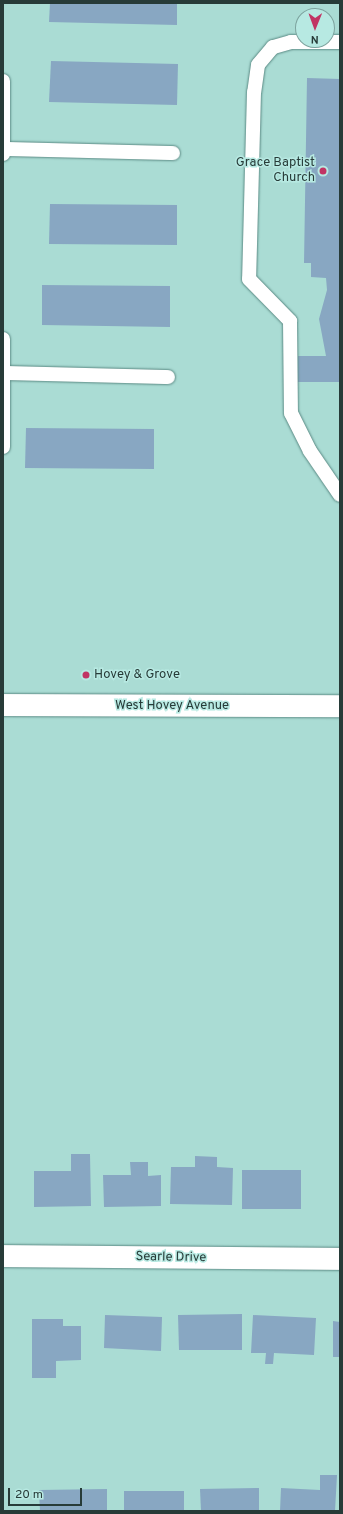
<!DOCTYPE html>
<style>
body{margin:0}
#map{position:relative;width:343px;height:1514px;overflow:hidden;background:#aadcd4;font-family:Overpass,sans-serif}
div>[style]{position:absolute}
.building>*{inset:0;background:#88a7c2}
.roads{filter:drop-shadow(0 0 1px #5b8a84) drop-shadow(0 0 1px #5b8a84)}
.lane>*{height:14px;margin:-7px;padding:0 7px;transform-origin:7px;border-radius:7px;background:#fff}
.street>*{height:22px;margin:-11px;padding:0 11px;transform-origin:11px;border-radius:11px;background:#fff}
.secondary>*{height:22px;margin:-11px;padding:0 11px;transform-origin:11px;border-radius:11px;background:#fff}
.dots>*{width:11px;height:11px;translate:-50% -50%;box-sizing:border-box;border:2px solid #b7e9e2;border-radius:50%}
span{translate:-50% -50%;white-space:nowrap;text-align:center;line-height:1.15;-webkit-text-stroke:3px #b7e9e2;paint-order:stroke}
.poi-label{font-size:13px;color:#273b38}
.right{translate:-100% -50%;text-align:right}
.left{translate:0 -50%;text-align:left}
.street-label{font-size:13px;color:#273b38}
.frame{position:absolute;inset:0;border:4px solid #273b38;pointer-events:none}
.north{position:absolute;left:295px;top:8px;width:40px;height:40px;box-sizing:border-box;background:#b7e9e2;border:1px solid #7da39e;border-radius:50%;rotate:181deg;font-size:11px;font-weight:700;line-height:16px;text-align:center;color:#273b38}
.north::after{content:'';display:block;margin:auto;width:14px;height:18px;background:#c13464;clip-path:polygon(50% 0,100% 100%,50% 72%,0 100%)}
.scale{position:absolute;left:8px;top:1488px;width:74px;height:18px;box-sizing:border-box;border:2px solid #273b38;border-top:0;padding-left:5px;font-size:12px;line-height:14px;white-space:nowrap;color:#273b38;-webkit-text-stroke:3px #b7e9e2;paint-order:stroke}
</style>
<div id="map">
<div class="building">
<div style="clip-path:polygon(50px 3px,177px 3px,177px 25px,49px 22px)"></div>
<div style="clip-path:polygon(51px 61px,178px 64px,177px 105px,49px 102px)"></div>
<div style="clip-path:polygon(307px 78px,340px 79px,340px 382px,297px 382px,298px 356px,326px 356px,319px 319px,327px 290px,326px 278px,311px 277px,311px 263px,304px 263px)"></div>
<div style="clip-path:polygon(50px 204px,177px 205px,177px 245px,49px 244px)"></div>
<div style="clip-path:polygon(42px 285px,170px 286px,170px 327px,42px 325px)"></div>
<div style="clip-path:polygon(26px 428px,154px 429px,154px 469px,25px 468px)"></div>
<div style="clip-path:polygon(71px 1154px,90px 1154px,91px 1206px,34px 1207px,34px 1171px,71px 1171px)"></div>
<div style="clip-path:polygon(195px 1156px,217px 1157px,217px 1167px,233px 1168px,232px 1205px,170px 1204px,171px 1167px,195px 1167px)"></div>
<div style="clip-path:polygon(130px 1162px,148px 1162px,148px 1176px,161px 1175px,161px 1206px,104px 1207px,103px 1175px,131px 1175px)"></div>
<div style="clip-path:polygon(242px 1170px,301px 1170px,301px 1209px,242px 1209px)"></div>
<div style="clip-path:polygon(242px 1314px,242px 1350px,179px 1350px,178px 1315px)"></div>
<div style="clip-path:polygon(105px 1315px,162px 1317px,161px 1351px,104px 1348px)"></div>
<div style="clip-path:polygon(253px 1315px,316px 1318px,314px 1355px,274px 1353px,273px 1364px,265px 1364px,266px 1353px,251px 1353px)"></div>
<div style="clip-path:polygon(32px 1319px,63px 1319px,63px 1326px,81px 1326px,81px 1360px,56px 1361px,56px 1378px,32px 1378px)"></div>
<div style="clip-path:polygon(333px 1321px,340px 1322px,340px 1357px,333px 1357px)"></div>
<div style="clip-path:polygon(320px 1475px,337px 1475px,335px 1511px,280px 1511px,281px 1488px,320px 1490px)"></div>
<div style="clip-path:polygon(259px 1488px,259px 1511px,201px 1511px,200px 1489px)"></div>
<div style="clip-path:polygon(107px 1489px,107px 1511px,40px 1511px,39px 1490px)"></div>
<div style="clip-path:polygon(124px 1491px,184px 1491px,184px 1511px,124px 1511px)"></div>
</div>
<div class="roads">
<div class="lane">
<div style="left:340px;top:42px;width:49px;rotate:180deg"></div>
<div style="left:291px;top:42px;width:19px;rotate:164deg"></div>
<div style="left:273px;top:47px;width:23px;rotate:130deg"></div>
<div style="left:258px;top:65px;width:27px;rotate:98deg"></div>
<div style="left:254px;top:92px;width:187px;rotate:91.5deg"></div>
<div style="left:249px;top:279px;width:59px;rotate:45.7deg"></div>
<div style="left:290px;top:321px;width:92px;rotate:89.4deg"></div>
<div style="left:291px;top:413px;width:42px;rotate:63.4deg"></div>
<div style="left:310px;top:451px;width:53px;rotate:55.7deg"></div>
<div style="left:3px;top:81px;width:73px;rotate:90deg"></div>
<div style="left:4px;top:149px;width:169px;rotate:1.4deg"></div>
<div style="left:3px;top:339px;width:108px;rotate:90deg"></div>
<div style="left:3px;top:373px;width:165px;rotate:1.4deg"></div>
</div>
<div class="street">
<div style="left:3px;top:1256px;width:337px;rotate:0.5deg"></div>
</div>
<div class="secondary">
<div style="left:3px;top:705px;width:337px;rotate:0.2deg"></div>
</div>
</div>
<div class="dots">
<div style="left:323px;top:171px;background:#c13464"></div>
<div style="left:86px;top:675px;background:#c13464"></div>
</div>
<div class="poi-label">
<span class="right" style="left:315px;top:171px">Grace Baptist<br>Church</span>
<span class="left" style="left:94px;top:675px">Hovey &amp; Grove</span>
</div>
<div class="street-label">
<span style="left:172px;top:706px">West Hovey Avenue</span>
<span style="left:171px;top:1258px;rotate:1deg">Searle Drive</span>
</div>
<div class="frame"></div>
<div class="north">N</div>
<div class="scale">20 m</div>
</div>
